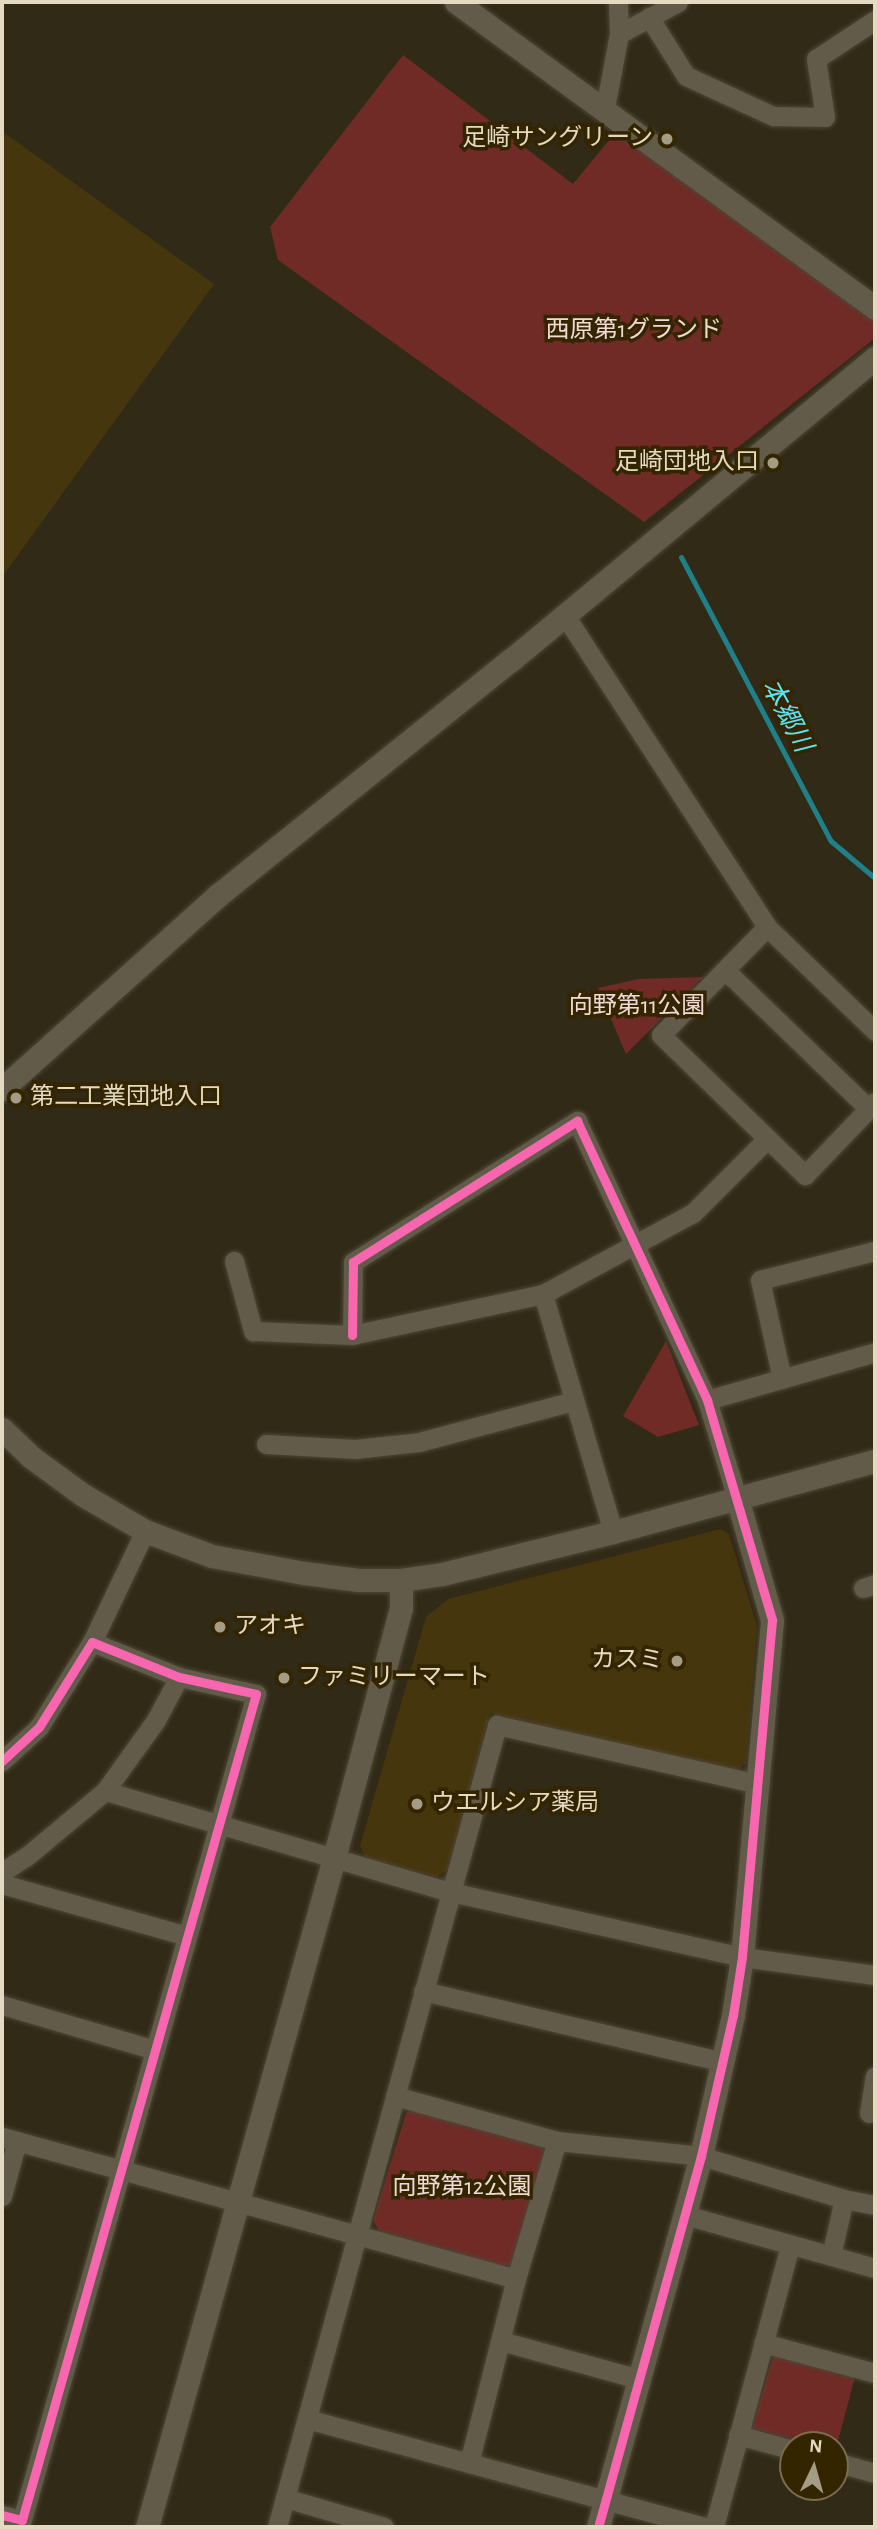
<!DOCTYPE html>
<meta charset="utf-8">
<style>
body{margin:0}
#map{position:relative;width:877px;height:2529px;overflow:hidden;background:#312a16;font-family:"Alegreya Sans","Noto Sans JP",sans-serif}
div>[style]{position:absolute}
.built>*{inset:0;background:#46360d}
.green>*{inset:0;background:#712b26}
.stream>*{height:5px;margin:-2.5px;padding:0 2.5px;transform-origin:2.5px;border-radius:2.5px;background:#1f8089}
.roads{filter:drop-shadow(0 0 2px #4d4637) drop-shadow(0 0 2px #4d4637)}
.minor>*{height:19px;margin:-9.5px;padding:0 9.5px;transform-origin:9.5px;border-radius:9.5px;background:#625b49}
.tertiary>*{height:23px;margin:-11.5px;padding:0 11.5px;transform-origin:11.5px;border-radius:11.5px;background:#625b49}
.cycleway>*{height:9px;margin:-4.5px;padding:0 4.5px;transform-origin:4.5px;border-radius:4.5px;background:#f766af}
.dots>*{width:19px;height:19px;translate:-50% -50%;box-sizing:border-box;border:4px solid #332500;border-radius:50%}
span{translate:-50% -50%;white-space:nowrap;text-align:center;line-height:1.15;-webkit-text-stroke:7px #332500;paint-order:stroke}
.poi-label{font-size:24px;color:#e4d9c1}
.right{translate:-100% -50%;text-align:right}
.left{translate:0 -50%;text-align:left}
.park-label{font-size:24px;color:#f3d9d6}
.water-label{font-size:26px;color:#5ee1f0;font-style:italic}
.frame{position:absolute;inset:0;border:4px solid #e4d9c1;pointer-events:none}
.north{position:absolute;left:779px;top:2431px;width:70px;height:70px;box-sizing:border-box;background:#332500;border:2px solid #7a6d4d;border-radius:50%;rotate:5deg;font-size:19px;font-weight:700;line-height:28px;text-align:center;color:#e4d9c1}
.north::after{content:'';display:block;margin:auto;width:24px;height:32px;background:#a59c85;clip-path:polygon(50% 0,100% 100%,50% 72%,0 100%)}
</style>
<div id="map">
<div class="built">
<div style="clip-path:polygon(2px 131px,214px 284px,2px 577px)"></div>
<div style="clip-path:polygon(721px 1529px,729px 1534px,757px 1626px,746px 1763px,736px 1771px,490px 1713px,447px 1870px,437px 1877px,366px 1858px,360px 1846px,426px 1617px,448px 1599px)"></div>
</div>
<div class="green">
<div style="clip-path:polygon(403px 55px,573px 184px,616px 132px,875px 322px,875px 338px,644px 522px,278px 260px,270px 227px)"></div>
<div style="clip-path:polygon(703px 977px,626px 1054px,598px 988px,638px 979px)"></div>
<div style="clip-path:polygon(666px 1341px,699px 1425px,658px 1437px,623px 1416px)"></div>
<div style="clip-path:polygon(414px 2107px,542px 2144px,549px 2156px,517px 2263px,503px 2266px,379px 2231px,373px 2220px,406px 2113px)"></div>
<div style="clip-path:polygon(773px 2356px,855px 2377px,835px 2452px,835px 2445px,811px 2445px,752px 2428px)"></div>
</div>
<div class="stream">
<div style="left:681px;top:557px;width:321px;rotate:62.2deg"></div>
<div style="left:831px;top:841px;width:57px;rotate:40.1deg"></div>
</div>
<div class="roads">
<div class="minor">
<div style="left:649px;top:17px;width:70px;rotate:57.9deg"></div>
<div style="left:686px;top:76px;width:96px;rotate:24.7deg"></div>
<div style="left:773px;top:116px;width:52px;rotate:1.1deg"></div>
<div style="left:825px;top:117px;width:59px;rotate:-98.8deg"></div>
<div style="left:816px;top:59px;width:71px;rotate:-33.5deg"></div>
<div style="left:619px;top:34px;width:67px;rotate:-28.5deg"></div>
<div style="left:605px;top:108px;width:75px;rotate:-79.3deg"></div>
<div style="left:619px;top:34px;width:32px;rotate:-92deg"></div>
<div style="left:564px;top:614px;width:373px;rotate:57deg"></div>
<div style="left:767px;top:927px;width:150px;rotate:43.9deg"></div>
<div style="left:767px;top:927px;width:151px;rotate:134.5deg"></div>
<div style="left:661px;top:1035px;width:201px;rotate:44.2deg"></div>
<div style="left:805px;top:1175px;width:101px;rotate:-46.2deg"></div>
<div style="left:725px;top:970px;width:200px;rotate:44deg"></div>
<div style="left:234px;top:1261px;width:73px;rotate:74.8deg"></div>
<div style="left:253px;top:1331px;width:99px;rotate:2.3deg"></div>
<div style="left:352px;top:1335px;width:195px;rotate:-12.1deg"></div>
<div style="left:543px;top:1294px;width:170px;rotate:-28.4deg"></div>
<div style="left:693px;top:1213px;width:105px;rotate:-45deg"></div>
<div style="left:543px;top:1294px;width:248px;rotate:73.6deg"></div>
<div style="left:352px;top:1335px;width:73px;rotate:-89.2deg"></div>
<div style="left:353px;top:1262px;width:265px;rotate:-32.2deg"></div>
<div style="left:577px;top:1121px;width:308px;rotate:65deg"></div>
<div style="left:707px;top:1400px;width:102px;rotate:73deg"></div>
<div style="left:782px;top:1379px;width:101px;rotate:-102.5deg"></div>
<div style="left:760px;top:1280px;width:119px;rotate:-14.2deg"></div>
<div style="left:707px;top:1400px;width:175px;rotate:-15.9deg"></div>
<div style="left:266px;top:1444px;width:89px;rotate:3.2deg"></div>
<div style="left:355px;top:1449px;width:64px;rotate:-6.2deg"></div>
<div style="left:419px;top:1442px;width:159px;rotate:-14.9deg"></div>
<div style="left:863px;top:1588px;width:13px;rotate:-18deg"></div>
<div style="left:92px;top:1642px;width:123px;rotate:-64.5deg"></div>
<div style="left:2px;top:1761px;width:50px;rotate:-42.6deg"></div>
<div style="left:39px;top:1727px;width:100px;rotate:-58.1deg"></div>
<div style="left:92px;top:1642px;width:94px;rotate:21.9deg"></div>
<div style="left:179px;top:1677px;width:79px;rotate:12.4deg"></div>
<div style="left:256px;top:1694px;width:859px;rotate:105.82deg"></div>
<div style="left:22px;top:2520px;width:21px;rotate:-166deg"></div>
<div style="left:105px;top:1791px;width:360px;rotate:16.3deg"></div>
<div style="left:451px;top:1892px;width:298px;rotate:12.6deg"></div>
<div style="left:742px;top:1957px;width:134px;rotate:7.7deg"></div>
<div style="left:2px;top:1872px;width:30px;rotate:-33deg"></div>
<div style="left:27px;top:1856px;width:102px;rotate:-39.8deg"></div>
<div style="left:105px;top:1791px;width:87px;rotate:-54.3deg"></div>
<div style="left:156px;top:1720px;width:49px;rotate:-61.9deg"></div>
<div style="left:2px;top:1884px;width:192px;rotate:15.7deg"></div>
<div style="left:423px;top:1991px;width:308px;rotate:13.3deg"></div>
<div style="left:2px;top:2005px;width:159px;rotate:16.4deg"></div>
<div style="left:395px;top:2096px;width:168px;rotate:15.5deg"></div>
<div style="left:557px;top:2141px;width:145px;rotate:5.9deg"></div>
<div style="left:701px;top:2156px;width:149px;rotate:16.7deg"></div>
<div style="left:844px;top:2199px;width:32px;rotate:11deg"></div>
<div style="left:869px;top:2113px;width:37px;rotate:-81deg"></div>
<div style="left:2px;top:2137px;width:533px;rotate:15.44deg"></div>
<div style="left:2px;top:2196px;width:57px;rotate:-74.7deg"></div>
<div style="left:685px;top:2215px;width:197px;rotate:15.6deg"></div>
<div style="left:831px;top:2256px;width:58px;rotate:-77.2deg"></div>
<div style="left:501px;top:2341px;width:143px;rotate:15.4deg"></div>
<div style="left:763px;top:2343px;width:116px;rotate:15deg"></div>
<div style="left:307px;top:2419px;width:411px;rotate:15.2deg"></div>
<div style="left:738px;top:2435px;width:57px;rotate:15.3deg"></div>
<div style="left:835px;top:2462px;width:41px;rotate:15.4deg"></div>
<div style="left:469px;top:2463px;width:190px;rotate:-75.7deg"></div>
<div style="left:516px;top:2279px;width:144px;rotate:-73.5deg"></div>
<div style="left:285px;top:2498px;width:103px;rotate:16.3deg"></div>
<div style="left:277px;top:2527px;width:832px;rotate:-74.66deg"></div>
<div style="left:497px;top:1725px;width:269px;rotate:12.7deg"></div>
<div style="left:714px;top:2527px;width:292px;rotate:-74.9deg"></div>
</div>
<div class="tertiary">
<div style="left:456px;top:2px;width:519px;rotate:36.14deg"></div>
<div style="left:2px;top:1089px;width:289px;rotate:-41.9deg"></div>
<div style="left:217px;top:896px;width:377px;rotate:-38.8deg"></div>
<div style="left:511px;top:660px;width:473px;rotate:-39.7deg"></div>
<div style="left:2px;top:1429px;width:40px;rotate:44deg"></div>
<div style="left:31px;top:1457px;width:64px;rotate:36.2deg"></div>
<div style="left:83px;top:1495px;width:72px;rotate:30.1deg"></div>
<div style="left:145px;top:1531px;width:72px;rotate:20.5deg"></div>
<div style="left:212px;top:1556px;width:94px;rotate:10.5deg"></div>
<div style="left:304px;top:1573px;width:55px;rotate:7.3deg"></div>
<div style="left:359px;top:1580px;width:42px"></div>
<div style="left:401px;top:1580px;width:41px;rotate:-8.3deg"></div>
<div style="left:442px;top:1574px;width:176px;rotate:-13.8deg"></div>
<div style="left:613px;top:1532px;width:271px;rotate:-15.2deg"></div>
<div style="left:147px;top:2527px;width:695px;rotate:-74.38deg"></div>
<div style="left:334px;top:1858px;width:259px;rotate:-75deg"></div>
<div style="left:401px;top:1608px;width:28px;rotate:-90deg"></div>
<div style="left:598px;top:2527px;width:385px;rotate:-74.5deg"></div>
<div style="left:701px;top:2156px;width:145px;rotate:-77.2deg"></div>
<div style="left:733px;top:2015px;width:59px;rotate:-81.2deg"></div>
<div style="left:742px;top:1957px;width:338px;rotate:-84.9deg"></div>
<div style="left:772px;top:1620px;width:127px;rotate:-106deg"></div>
</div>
</div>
<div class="cycleway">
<div style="left:352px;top:1335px;width:73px;rotate:-89.2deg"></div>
<div style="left:353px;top:1262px;width:265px;rotate:-32.2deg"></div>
<div style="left:577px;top:1121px;width:308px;rotate:65deg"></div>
<div style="left:707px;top:1400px;width:229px;rotate:73.5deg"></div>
<div style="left:772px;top:1620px;width:338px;rotate:95.1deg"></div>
<div style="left:742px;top:1957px;width:59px;rotate:98.8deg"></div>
<div style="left:733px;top:2015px;width:145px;rotate:102.8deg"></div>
<div style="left:701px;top:2156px;width:385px;rotate:105.5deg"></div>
<div style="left:2px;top:1761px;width:50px;rotate:-42.6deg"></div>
<div style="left:39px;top:1727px;width:100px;rotate:-58.1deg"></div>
<div style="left:92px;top:1642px;width:94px;rotate:21.9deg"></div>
<div style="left:179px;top:1677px;width:79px;rotate:12.4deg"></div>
<div style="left:256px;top:1694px;width:859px;rotate:105.82deg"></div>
<div style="left:22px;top:2520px;width:21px;rotate:-166deg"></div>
</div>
<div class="dots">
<div style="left:667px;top:139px;background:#a59c85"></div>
<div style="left:773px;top:463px;background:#a59c85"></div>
<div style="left:16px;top:1098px;background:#a59c85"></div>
<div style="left:220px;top:1627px;background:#a59c85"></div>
<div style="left:677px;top:1661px;background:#a59c85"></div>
<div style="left:284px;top:1678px;background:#a59c85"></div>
<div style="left:417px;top:1804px;background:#a59c85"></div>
</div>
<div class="poi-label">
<span class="right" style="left:653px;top:139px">足崎サングリーン</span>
<span class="right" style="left:759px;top:463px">足崎団地入口</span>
<span class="left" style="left:30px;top:1098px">第二工業団地入口</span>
<span class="left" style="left:234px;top:1627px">アオキ</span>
<span class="right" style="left:663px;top:1661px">カスミ</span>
<span class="left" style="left:298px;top:1678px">ファミリーマート</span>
<span class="left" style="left:431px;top:1804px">ウエルシア薬局</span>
</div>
<div class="park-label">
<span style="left:634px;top:331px">西原第1グランド</span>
<span style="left:637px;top:1007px">向野第11公園</span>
<span style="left:462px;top:2188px">向野第12公園</span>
</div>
<div class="water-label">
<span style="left:786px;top:716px;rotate:62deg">本郷川</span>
</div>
<div class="frame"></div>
<div class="north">N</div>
</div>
